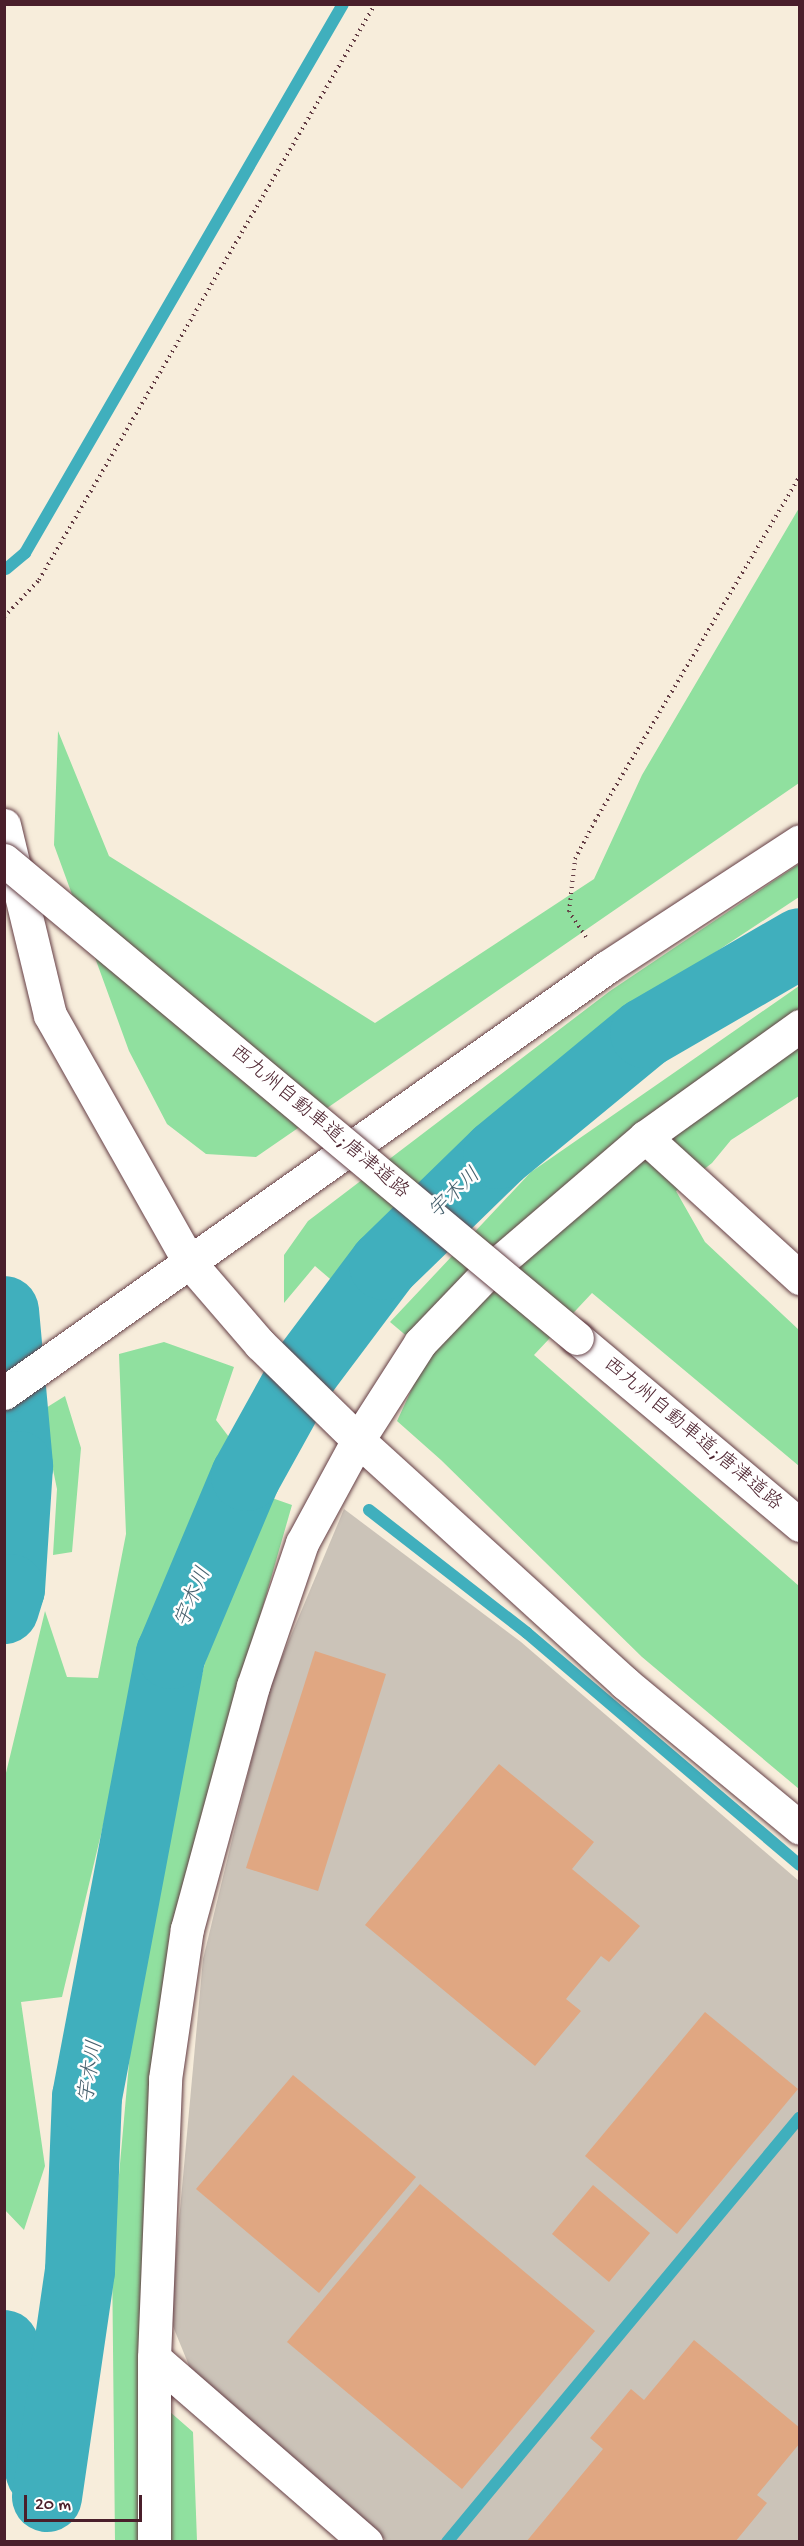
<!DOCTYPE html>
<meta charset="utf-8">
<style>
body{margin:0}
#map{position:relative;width:804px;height:2546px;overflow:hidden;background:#f7eddb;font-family:"Gochi Hand","Klee One",sans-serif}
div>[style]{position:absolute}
.industrial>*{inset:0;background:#cbc3b8}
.green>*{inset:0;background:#90e09f}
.stream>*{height:12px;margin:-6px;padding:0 6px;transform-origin:6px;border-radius:6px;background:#40afbd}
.river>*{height:70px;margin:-35px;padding:0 35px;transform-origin:35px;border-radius:35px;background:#40afbd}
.building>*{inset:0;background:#e0a782}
.path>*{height:4px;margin-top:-2px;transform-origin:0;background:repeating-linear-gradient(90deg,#643e45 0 1.5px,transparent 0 6px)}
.roads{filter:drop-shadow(0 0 2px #643e45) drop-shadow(0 0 2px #643e45)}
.minor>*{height:33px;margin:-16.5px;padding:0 16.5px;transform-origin:16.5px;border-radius:16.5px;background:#fff}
.highway>*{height:33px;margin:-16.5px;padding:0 16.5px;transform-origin:16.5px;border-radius:16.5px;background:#fff}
.bridges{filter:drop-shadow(0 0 2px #643e45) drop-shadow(0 0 2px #643e45)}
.highway-bridge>*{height:33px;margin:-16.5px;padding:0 16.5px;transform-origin:16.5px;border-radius:16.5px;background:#fff}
span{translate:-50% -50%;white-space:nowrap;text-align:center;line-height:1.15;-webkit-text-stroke:5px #fff;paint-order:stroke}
.street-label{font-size:20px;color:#4a1f2b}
.water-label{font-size:21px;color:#46606d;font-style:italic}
.frame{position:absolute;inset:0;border:6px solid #4a1f2b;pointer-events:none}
.scale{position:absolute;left:24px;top:2495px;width:118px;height:27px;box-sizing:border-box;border:3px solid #4a1f2b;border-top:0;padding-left:8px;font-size:18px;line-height:21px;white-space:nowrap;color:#4a1f2b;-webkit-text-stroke:4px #fff;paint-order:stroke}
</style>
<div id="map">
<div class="industrial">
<div style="clip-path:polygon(344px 1509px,521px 1642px,799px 1881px,798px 2542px,387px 2541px,192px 2373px,170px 2319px,203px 1959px,269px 1688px)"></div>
</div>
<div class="green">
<div style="clip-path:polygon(799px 508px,799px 783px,256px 1157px,206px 1154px,167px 1124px,129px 1051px,54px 845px,58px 731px,109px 856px,375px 1023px,594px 879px,642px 775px)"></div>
<div style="clip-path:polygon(799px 864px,799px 897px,696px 965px,473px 1131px,336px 1284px,315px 1266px,284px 1303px,284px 1255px,308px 1221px,610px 991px)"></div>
<div style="clip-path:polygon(799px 986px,799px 1096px,731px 1140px,712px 1163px,676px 1191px,705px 1242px,799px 1330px,799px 1466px,592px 1293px,534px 1355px,799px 1586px,799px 1789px,642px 1657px,441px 1460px,397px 1421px,428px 1354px,390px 1322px,531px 1172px)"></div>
<div style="clip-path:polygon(164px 1342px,234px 1367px,216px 1420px,232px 1441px,147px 1642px,62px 1997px,21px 2002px,45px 2166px,24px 2230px,4px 2209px,5px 1777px,45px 1611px,67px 1677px,98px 1678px,126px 1534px,119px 1354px)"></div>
<div style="clip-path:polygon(65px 1396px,81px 1448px,72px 1552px,53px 1555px,57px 1489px,41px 1411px)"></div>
<div style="clip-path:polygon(272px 1498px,292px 1505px,170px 1930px,152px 2091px,138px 2384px,193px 2432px,197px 2541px,115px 2542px,112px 2253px,143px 1907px,209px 1647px)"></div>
</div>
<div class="stream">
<div style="left:6px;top:569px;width:25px;rotate:-40deg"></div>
<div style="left:25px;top:553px;width:634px;rotate:-59.92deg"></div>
<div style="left:369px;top:1510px;width:200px;rotate:37.9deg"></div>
<div style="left:527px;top:1633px;width:358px;rotate:40.4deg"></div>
<div style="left:447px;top:2542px;width:552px;rotate:-50.29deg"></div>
</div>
<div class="river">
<div style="left:4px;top:1311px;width:156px;rotate:84.8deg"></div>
<div style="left:18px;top:1466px;width:123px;rotate:93.7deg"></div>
<div style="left:10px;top:1589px;width:21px;rotate:107deg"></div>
<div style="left:4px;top:2345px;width:133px;rotate:73.9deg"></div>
<div style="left:47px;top:2497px;width:228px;rotate:-81.7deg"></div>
<div style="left:80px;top:2271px;width:174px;rotate:-87.7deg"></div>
<div style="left:87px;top:2097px;width:451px;rotate:-79.3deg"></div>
<div style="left:171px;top:1654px;width:193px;rotate:-67.2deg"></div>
<div style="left:246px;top:1476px;width:118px;rotate:-61deg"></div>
<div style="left:303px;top:1373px;width:135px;rotate:-53.1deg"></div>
<div style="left:384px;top:1265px;width:159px;rotate:-44.2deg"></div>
<div style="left:498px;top:1154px;width:190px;rotate:-39.5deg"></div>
<div style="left:645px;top:1033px;width:179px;rotate:-30.1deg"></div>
</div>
<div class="building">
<div style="clip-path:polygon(315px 1651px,386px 1674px,318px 1891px,246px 1868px)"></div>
<div style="clip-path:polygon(499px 1764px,594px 1842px,572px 1869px,640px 1926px,609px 1962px,601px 1956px,566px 1999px,581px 2011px,535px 2066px,365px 1925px)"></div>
<div style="clip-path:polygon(705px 2012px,798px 2089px,677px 2234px,585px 2156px)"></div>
<div style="clip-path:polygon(293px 2075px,416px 2177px,319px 2293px,196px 2189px)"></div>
<div style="clip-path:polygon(420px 2184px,595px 2331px,462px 2489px,287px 2342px)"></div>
<div style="clip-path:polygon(593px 2185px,650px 2233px,609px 2282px,552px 2234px)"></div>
<div style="clip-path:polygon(694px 2340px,800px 2428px,800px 2443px,757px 2495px,767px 2503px,735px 2542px,526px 2542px,603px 2449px,590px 2438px,631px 2389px,644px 2400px)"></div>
</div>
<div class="path">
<div style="left:4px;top:617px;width:51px;rotate:-46.6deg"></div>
<div style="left:39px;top:580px;width:667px;rotate:-59.74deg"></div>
<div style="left:586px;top:937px;width:30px;rotate:-124deg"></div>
<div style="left:569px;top:912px;width:53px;rotate:-83.5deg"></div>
<div style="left:575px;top:859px;width:43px;rotate:-62.2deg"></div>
<div style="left:595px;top:821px;width:401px;rotate:-59.3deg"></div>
</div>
<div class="roads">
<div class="minor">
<div style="left:4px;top:825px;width:195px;rotate:76.4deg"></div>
<div style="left:50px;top:1015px;width:285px;rotate:60.6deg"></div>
<div style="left:190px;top:1263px;width:107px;rotate:49.2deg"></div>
<div style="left:260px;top:1344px;width:137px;rotate:44.4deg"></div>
<div style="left:358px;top:1440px;width:361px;rotate:42.3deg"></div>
<div style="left:625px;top:1683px;width:227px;rotate:39.6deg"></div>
<div style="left:645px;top:1137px;width:210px;rotate:42.3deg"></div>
<div style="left:4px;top:1393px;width:738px;rotate:-35.24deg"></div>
<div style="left:607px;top:967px;width:230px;rotate:-33.1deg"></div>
<div style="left:154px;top:2358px;width:281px;rotate:41deg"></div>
<div style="left:154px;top:2542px;width:184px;rotate:-90deg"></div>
<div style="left:154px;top:2358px;width:279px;rotate:-87.7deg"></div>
<div style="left:165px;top:2079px;width:152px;rotate:-81.7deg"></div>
<div style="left:187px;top:1929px;width:252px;rotate:-74.8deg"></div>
<div style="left:253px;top:1686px;width:151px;rotate:-71.1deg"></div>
<div style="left:302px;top:1543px;width:117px;rotate:-61.5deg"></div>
<div style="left:358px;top:1440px;width:115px;rotate:-57.4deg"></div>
<div style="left:420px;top:1343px;width:103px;rotate:-46.2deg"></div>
<div style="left:491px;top:1269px;width:203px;rotate:-40.6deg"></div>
<div style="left:645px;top:1137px;width:191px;rotate:-35.6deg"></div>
</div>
<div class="highway">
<div style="left:577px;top:1338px;width:291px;rotate:40deg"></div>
</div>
</div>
<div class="bridges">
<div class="highway-bridge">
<div style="left:4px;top:860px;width:746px;rotate:39.84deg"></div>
</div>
</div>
<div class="street-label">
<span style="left:319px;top:1123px;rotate:40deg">西九州自動車道;唐津道路</span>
<span style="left:692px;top:1435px;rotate:40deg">西九州自動車道;唐津道路</span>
</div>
<div class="water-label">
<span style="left:456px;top:1195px;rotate:-44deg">宇木川</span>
<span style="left:195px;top:1598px;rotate:-67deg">宇木川</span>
<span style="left:93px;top:2072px;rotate:-81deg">宇木川</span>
</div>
<div class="frame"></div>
<div class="scale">20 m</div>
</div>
